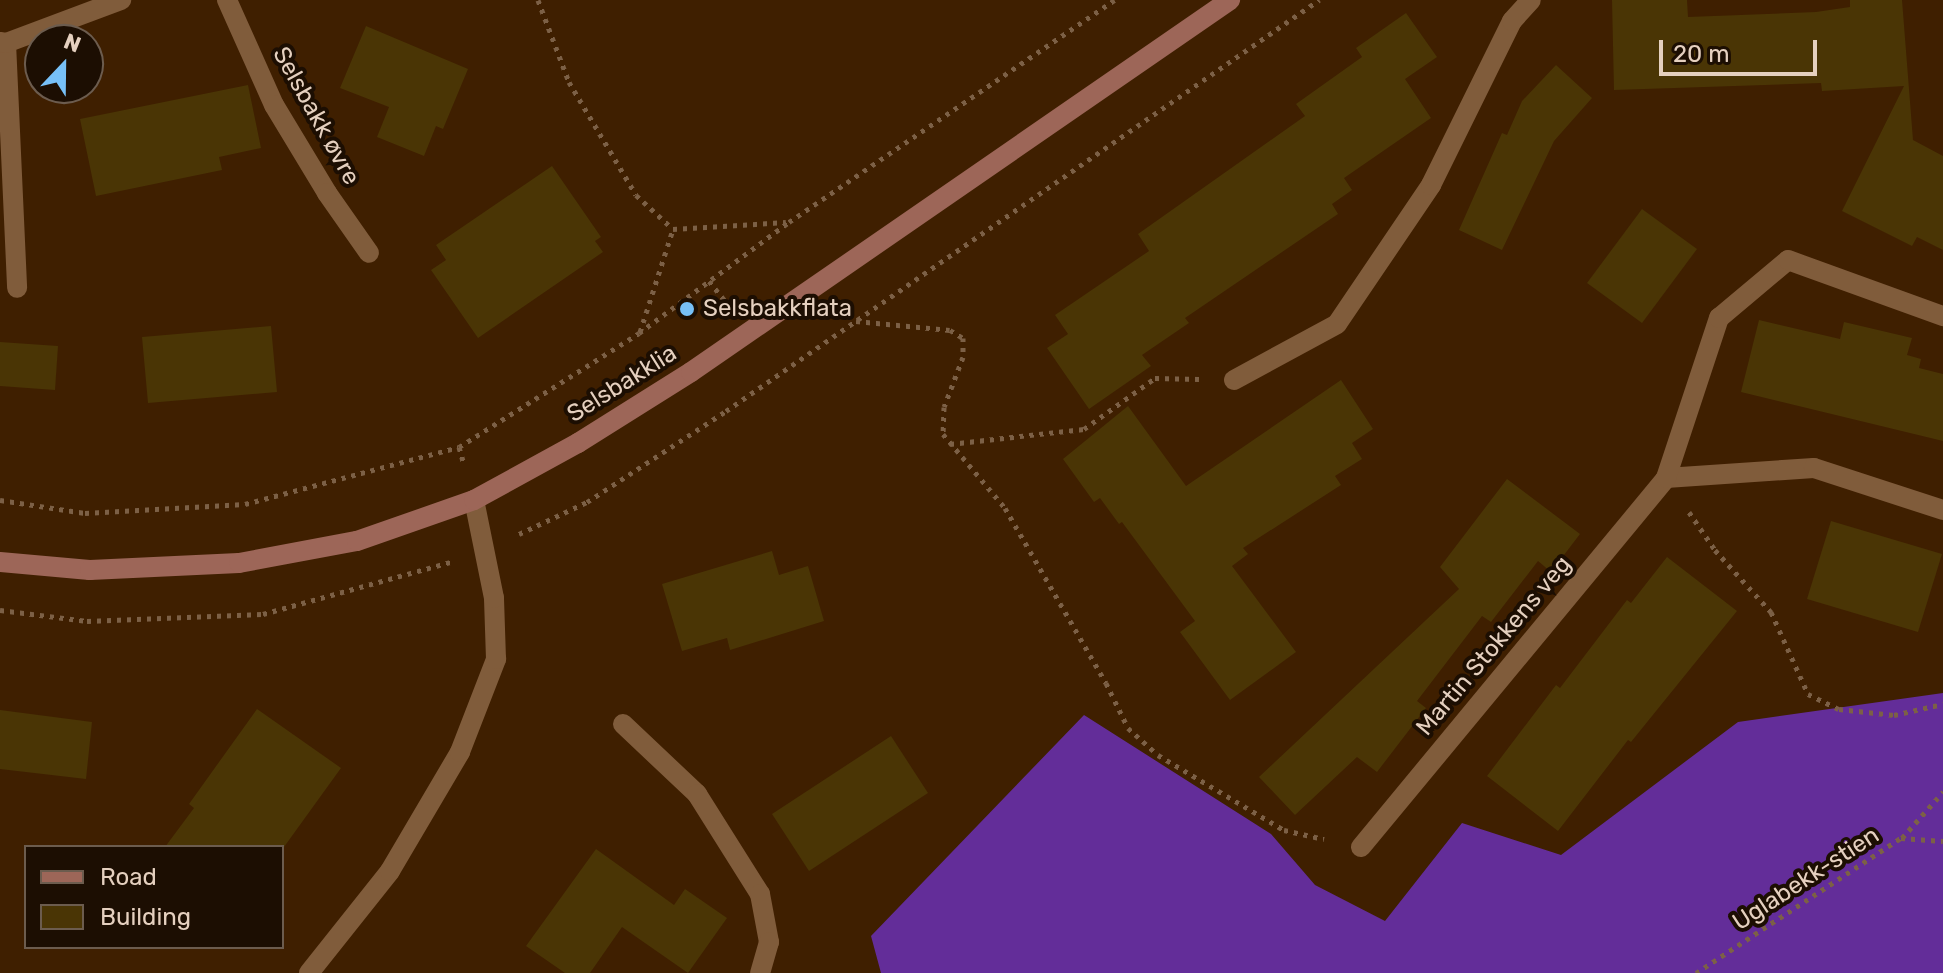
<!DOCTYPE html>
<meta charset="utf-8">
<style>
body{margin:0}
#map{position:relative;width:1943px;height:973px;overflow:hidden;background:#3f1f00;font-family:Rubik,sans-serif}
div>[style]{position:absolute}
.forest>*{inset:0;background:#632d99}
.building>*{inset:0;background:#4a3505}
.path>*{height:5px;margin-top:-2.5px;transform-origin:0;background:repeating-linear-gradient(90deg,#7c6046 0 4px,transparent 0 10px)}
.lane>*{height:20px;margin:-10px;padding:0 10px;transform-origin:10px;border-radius:10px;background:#805c3b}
.street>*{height:20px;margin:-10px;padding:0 10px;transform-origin:10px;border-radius:10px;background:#805c3b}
.secondary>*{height:20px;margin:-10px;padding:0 10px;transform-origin:10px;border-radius:10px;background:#9d6658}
.dots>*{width:22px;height:22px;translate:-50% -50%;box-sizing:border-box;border:4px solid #1c0e02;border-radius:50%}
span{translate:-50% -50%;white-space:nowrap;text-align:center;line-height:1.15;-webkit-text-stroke:8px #1c0e02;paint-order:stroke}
.street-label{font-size:24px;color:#e5d0bf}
.poi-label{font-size:24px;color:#e5d0bf}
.left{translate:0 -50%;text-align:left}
.legend{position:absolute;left:24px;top:845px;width:260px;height:104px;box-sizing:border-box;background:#1c0e02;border:2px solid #6c5c4e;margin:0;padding:10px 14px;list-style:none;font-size:24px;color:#e5d0bf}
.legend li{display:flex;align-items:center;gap:16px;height:40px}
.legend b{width:40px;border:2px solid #6c5c4e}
.north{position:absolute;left:24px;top:24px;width:80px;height:80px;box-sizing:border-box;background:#1c0e02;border:2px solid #6c5c4e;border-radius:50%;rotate:22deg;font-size:22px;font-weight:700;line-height:32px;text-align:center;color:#e5d0bf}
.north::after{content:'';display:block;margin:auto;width:28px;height:36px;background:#77c0f7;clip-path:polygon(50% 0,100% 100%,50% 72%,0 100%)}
.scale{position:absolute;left:1659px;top:40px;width:158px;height:36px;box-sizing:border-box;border:4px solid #e5d0bf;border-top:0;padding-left:10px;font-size:24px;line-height:28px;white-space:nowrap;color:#e5d0bf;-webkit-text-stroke:6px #1c0e02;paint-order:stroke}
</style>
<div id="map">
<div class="forest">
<div style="clip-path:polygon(1943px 693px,1943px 973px,881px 973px,871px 936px,1084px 715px,1271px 834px,1315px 885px,1385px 921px,1462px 823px,1561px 855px,1738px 722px)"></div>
</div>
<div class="building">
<div style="clip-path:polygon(1612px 0,1687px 0,1688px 17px,1816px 12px,1850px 7px,1850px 0,1902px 0,1913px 140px,1943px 156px,1943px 250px,1917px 237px,1912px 246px,1842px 211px,1904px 86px,1822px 91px,1821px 83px,1614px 90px)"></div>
<div style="clip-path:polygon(1406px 13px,1437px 57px,1405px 79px,1431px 118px,1344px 178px,1352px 190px,1332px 204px,1338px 214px,1185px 318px,1189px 323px,1142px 355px,1151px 366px,1089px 409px,1047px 348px,1068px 334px,1055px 315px,1149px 251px,1138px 234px,1305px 116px,1296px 104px,1362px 57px,1356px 48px)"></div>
<div style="clip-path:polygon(366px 26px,468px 69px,443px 129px,436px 126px,424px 156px,377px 137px,389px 107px,340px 88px)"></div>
<div style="clip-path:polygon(1556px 65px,1592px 98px,1554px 141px,1502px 250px,1459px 230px,1502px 133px,1507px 135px,1522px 101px)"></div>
<div style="clip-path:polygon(248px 85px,261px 148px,219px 157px,222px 170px,96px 196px,80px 119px)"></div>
<div style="clip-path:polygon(552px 166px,601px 237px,595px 241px,603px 252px,478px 338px,431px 270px,446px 260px,436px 245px)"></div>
<div style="clip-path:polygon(1642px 209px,1697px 249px,1642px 323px,1587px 283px)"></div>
<div style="clip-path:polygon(1759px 320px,1840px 339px,1844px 322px,1912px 338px,1907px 355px,1921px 359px,1919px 368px,1943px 374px,1943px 441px,1741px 392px)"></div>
<div style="clip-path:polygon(271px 326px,277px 392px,148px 403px,142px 337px)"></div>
<div style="clip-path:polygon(0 342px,58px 346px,55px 390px,0 386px)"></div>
<div style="clip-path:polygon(1341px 380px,1373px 429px,1352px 443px,1362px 459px,1335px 476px,1341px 485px,1243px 548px,1248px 554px,1232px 566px,1296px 652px,1230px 700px,1180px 632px,1195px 621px,1122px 522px,1119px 524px,1100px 498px,1094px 502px,1063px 459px,1128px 406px,1186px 486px)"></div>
<div style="clip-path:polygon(1507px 479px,1580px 534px,1551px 572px,1538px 561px,1491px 622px,1482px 616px,1417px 701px,1426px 708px,1377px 772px,1357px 757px,1295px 815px,1259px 777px,1459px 589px,1440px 567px)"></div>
<div style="clip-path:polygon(1831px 521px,1942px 554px,1918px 632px,1807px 599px)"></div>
<div style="clip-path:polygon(772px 551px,779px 575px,808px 566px,824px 621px,730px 650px,727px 638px,682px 651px,662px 584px)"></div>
<div style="clip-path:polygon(1667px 557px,1737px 611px,1631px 742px,1628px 740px,1558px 831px,1487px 776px,1556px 685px,1560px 688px,1627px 600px,1631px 603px)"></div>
<div style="clip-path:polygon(257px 709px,341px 768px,284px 847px,165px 847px,194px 808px,189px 804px)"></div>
<div style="clip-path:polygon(0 710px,92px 722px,86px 779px,0 769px)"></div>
<div style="clip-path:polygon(891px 736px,928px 793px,809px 871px,772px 814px)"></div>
<div style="clip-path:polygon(596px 849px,674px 905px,685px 889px,727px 918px,688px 973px,622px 927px,590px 973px,565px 973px,526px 946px)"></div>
</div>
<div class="path">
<div style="left:538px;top:0;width:88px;rotate:69.3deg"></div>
<div style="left:569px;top:82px;width:131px;rotate:59.3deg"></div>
<div style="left:636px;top:195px;width:50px;rotate:42.6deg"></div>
<div style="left:709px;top:281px;width:27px;rotate:51deg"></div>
<div style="left:856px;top:321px;width:94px;rotate:5.5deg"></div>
<div style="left:950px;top:330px;width:15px;rotate:32deg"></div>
<div style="left:963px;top:338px;width:19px;rotate:90deg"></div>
<div style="left:963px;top:357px;width:53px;rotate:110.8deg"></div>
<div style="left:944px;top:407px;width:27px;rotate:92deg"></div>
<div style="left:943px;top:434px;width:97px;rotate:50deg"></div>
<div style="left:1005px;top:508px;width:202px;rotate:60deg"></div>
<div style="left:1106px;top:683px;width:50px;rotate:63.9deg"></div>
<div style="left:1128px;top:728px;width:40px;rotate:42deg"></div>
<div style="left:1158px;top:755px;width:147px;rotate:30.8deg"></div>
<div style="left:1284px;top:830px;width:41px;rotate:12.7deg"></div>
<div style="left:640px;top:332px;width:108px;rotate:-72.2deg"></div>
<div style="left:673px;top:229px;width:113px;rotate:-3.5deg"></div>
<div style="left:950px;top:444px;width:135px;rotate:-6.4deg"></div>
<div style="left:1084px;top:429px;width:87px;rotate:-35.7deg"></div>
<div style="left:1155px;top:378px;width:44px;rotate:1.3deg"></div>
<div style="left:459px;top:447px;width:19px;rotate:74deg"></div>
<div style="left:0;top:500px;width:86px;rotate:8.7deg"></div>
<div style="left:85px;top:513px;width:160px;rotate:-3.2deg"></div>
<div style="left:245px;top:504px;width:221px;rotate:-14.9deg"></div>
<div style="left:459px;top:447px;width:213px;rotate:-32.3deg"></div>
<div style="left:639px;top:333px;width:187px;rotate:-36.5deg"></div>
<div style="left:789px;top:222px;width:394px;rotate:-34.3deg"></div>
<div style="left:1689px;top:512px;width:46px;rotate:55.6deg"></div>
<div style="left:1715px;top:550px;width:84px;rotate:47.9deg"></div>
<div style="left:1771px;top:612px;width:90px;rotate:65.7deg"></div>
<div style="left:1808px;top:694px;width:34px;rotate:26deg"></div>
<div style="left:1839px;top:709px;width:55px;rotate:6.2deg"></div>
<div style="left:1894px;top:715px;width:50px;rotate:-12.7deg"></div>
<div style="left:519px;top:534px;width:75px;rotate:-25.2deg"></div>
<div style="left:587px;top:502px;width:166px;rotate:-33.2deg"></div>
<div style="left:726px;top:411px;width:722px;rotate:-34.73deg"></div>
<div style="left:0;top:610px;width:88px;rotate:7.2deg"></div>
<div style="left:87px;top:621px;width:176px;rotate:-2.3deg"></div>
<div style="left:263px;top:614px;width:195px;rotate:-15.5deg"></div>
<div style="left:1902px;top:838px;width:62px;rotate:-48.3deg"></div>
<div style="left:1696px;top:973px;width:245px;rotate:-33.4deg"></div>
<div style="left:1901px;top:838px;width:42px;rotate:4.1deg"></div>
</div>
<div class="lane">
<div style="left:227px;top:0;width:115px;rotate:65.9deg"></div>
<div style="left:274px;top:105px;width:103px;rotate:58.9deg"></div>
<div style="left:327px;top:193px;width:73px;rotate:55deg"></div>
<div style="left:6px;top:43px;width:245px;rotate:87.4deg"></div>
<div style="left:623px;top:724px;width:102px;rotate:43.4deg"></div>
<div style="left:697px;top:794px;width:118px;rotate:57.8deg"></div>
<div style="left:760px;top:894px;width:49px;rotate:79.4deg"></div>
<div style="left:769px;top:942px;width:32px;rotate:106deg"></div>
</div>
<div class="street">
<div style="left:0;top:42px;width:6px;rotate:9deg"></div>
<div style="left:6px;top:43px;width:123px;rotate:-20.5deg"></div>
<div style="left:1234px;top:380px;width:117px;rotate:-28.5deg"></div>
<div style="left:1337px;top:324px;width:168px;rotate:-55.9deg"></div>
<div style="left:1431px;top:185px;width:183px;rotate:-63.7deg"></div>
<div style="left:1512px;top:21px;width:28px;rotate:-48deg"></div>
<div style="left:1666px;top:478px;width:148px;rotate:-3.9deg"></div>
<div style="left:1814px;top:468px;width:136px;rotate:18deg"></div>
<div style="left:1361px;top:847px;width:479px;rotate:-50.4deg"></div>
<div style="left:1666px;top:478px;width:169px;rotate:-71.7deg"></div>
<div style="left:1719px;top:318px;width:90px;rotate:-40deg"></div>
<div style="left:1788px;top:260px;width:165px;rotate:19.9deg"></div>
<div style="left:309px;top:973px;width:130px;rotate:-51.5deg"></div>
<div style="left:390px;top:871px;width:138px;rotate:-59.5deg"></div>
<div style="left:460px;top:752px;width:100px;rotate:-68.8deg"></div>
<div style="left:496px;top:659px;width:61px;rotate:-91.9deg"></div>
<div style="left:494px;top:598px;width:100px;rotate:-101.5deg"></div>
</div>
<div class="secondary">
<div style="left:0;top:562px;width:90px;rotate:5.1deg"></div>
<div style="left:90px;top:570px;width:149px;rotate:-2.7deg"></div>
<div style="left:239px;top:563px;width:120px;rotate:-10.6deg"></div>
<div style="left:357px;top:541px;width:124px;rotate:-19.3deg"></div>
<div style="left:474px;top:500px;width:119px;rotate:-28.7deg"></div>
<div style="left:578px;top:443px;width:133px;rotate:-32.1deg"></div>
<div style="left:691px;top:372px;width:655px;rotate:-34.61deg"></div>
</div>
<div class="dots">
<div style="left:687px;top:309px;background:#77c0f7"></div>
</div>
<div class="street-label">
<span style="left:316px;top:116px;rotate:61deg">Selsbakk øvre</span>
<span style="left:622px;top:384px;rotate:-32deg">Selsbakklia</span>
<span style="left:1494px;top:646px;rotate:-50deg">Martin Stokkens veg</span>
<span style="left:1806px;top:879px;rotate:-33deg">Uglabekk-stien</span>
</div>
<div class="poi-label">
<span class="left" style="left:703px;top:309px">Selsbakkflata</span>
</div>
<ul class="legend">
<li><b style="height:10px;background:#9d6658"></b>Road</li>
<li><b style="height:22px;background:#4a3505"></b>Building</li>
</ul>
<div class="north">N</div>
<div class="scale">20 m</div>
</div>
